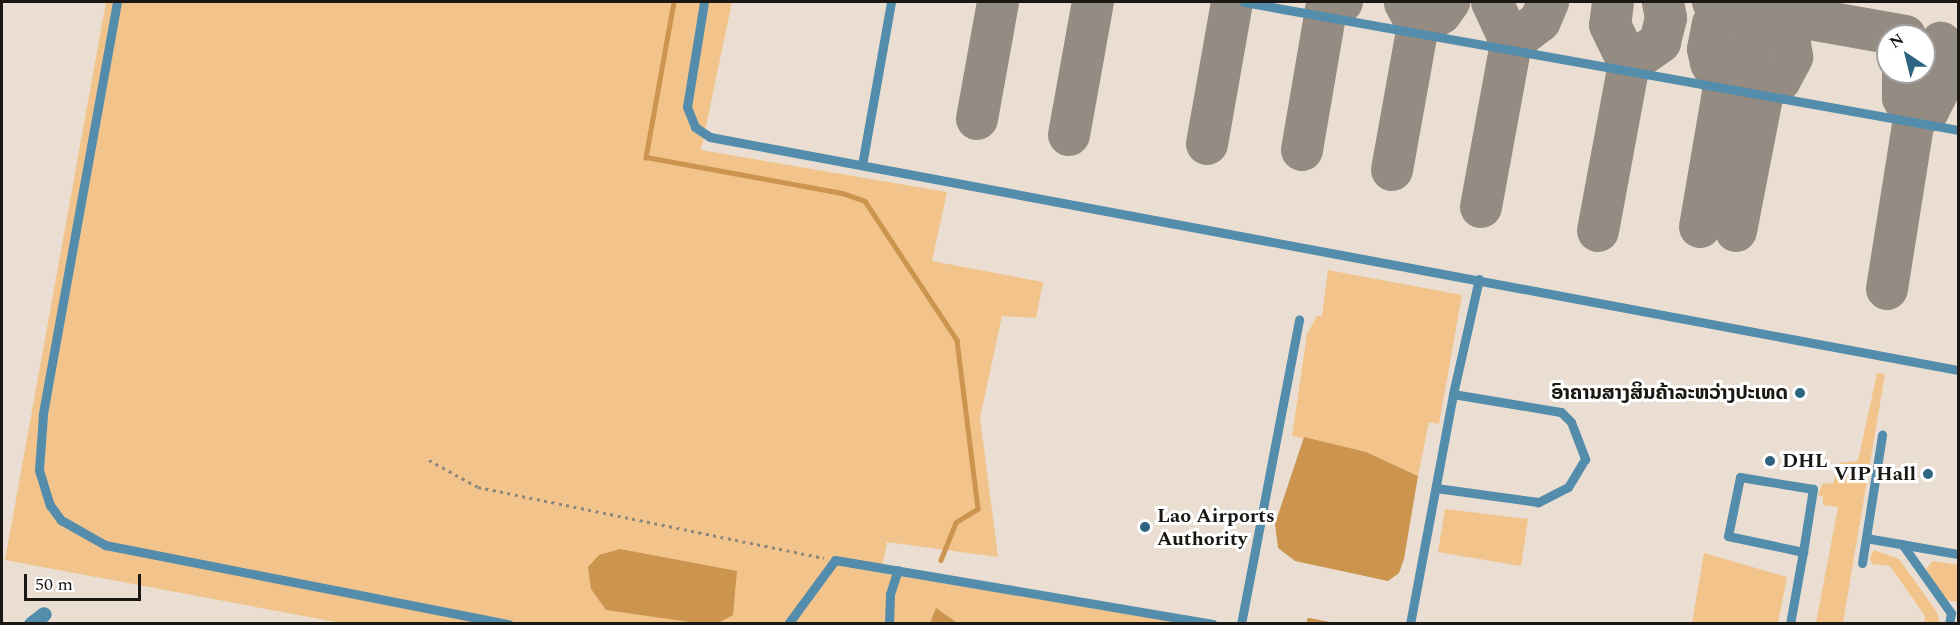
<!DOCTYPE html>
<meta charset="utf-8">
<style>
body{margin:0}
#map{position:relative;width:1960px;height:625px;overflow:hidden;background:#e9ded1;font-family:Spectral,"Noto Sans Lao",serif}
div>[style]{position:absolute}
.green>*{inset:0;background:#f2c48c}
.water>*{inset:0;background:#cb9550}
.stream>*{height:4.5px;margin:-2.25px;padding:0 2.25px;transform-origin:2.25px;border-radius:2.25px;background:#cb9550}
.taxiway>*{height:42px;margin:-21px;padding:0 21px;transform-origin:21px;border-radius:21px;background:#948c82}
.path>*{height:3px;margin-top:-1.5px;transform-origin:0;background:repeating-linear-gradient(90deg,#8d867d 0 3px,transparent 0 7.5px)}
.service>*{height:9px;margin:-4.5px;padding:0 4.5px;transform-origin:4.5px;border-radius:4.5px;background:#548cab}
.minor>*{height:15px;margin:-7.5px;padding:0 7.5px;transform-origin:7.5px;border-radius:7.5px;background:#548cab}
.dots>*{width:16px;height:16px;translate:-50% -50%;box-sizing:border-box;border:3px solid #fff;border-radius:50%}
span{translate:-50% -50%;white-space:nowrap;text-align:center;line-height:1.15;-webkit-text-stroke:6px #fff;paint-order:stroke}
.poi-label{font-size:20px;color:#1b1713;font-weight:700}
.right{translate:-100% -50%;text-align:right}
.left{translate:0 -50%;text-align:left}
.frame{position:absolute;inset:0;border:3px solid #1b1713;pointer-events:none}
.north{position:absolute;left:1876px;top:24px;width:60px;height:60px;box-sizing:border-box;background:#fff;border:2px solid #a4a2a1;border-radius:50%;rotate:325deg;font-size:16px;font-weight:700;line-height:24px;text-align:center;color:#1b1713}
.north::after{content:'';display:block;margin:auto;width:21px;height:27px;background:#2f6480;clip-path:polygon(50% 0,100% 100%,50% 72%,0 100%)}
.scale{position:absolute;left:24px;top:574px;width:117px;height:27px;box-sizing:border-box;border:3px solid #1b1713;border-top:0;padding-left:8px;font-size:18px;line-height:21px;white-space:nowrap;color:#1b1713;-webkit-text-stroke:4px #fff;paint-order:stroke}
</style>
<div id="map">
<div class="green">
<div style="clip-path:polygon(106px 2px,732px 2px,701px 150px,947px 192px,932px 261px,1043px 282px,1036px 318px,1002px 316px,980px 418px,998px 557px,887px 542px,881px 573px,1185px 623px,341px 623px,5px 560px)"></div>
<div style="clip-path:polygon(1328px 270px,1462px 295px,1439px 424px,1429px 422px,1418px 476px,1366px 452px,1292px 436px,1307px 334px,1317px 316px,1322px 316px)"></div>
<div style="clip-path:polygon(1877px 373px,1885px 374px,1843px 623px,1816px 623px,1838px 507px,1823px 505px,1823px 497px,1818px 495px,1823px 483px,1833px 484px,1839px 463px,1858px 461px)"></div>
<div style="clip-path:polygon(1445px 509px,1528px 519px,1521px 566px,1438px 552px)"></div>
<div style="clip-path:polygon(1874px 550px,1899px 559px,1937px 612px,1940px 623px,1924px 623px,1925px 616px,1890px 566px,1872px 564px,1870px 558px)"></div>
<div style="clip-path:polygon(1704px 553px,1787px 577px,1778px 623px,1692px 623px)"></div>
<div style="clip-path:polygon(1933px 561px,1958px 565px,1958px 602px,1945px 600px,1926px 569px)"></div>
</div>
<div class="water">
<div style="clip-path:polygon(1304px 437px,1366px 452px,1418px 476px,1404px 559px,1399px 573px,1388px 581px,1295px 561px,1278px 548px,1275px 524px)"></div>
<div style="clip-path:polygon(620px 549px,737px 571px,733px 615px,718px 623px,703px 624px,606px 610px,591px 589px,588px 567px,599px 555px)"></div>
<div style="clip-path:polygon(936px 608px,956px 622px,964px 623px,930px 623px)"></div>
</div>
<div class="stream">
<div style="left:674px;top:2px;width:158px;rotate:100.2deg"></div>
<div style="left:646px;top:157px;width:199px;rotate:10.4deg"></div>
<div style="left:842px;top:193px;width:24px;rotate:19deg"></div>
<div style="left:865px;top:201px;width:167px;rotate:56.5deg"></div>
<div style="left:957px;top:340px;width:170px;rotate:82.9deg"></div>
<div style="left:978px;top:509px;width:26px;rotate:148deg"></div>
<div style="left:956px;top:523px;width:40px;rotate:112deg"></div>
<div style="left:1309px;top:620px;width:21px;rotate:11deg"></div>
</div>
<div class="taxiway">
<div style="left:1492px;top:2px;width:45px;rotate:65.1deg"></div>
<div style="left:1613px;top:2px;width:23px;rotate:97deg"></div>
<div style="left:1610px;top:25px;width:43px;rotate:64deg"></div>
<div style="left:1713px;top:2px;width:195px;rotate:10deg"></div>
<div style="left:1405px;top:3px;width:26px;rotate:61deg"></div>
<div style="left:1418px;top:26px;width:26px;rotate:-29deg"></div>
<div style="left:1441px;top:13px;width:14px;rotate:-54deg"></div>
<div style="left:1903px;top:72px;width:26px;rotate:90deg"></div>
<div style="left:1903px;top:98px;width:23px;rotate:61deg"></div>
<div style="left:1724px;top:87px;width:27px;rotate:-118deg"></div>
<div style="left:1711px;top:63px;width:14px;rotate:-102deg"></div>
<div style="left:1708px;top:49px;width:25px;rotate:-79deg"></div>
<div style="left:1713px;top:24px;width:25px;rotate:-53deg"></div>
<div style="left:977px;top:119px;width:119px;rotate:-79.8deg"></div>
<div style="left:1069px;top:135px;width:135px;rotate:-79.8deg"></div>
<div style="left:1207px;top:144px;width:144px;rotate:-80deg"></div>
<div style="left:1302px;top:150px;width:142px;rotate:-80.3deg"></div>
<div style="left:1326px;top:10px;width:18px;rotate:-27deg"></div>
<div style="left:1392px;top:170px;width:146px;rotate:-79.8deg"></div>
<div style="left:1481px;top:207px;width:167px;rotate:-79.6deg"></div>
<div style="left:1511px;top:43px;width:36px;rotate:-37deg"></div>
<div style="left:1540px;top:21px;width:21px;rotate:-67deg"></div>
<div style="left:1700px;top:227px;width:142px;rotate:-80.3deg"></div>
<div style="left:1724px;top:87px;width:30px;rotate:-48deg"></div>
<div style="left:1744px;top:65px;width:28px;rotate:-71deg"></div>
<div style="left:1753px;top:39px;width:21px;rotate:-95deg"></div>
<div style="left:1751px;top:18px;width:13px;rotate:-119deg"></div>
<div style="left:1598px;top:231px;width:170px;rotate:-79.5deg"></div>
<div style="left:1629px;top:64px;width:38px;rotate:-35deg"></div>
<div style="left:1660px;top:42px;width:25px;rotate:-76deg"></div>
<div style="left:1666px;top:18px;width:16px;rotate:-101deg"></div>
<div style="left:1736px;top:231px;width:142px;rotate:-79deg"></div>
<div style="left:1763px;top:92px;width:21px;rotate:-35deg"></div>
<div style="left:1780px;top:80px;width:26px;rotate:-62deg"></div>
<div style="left:1792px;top:57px;width:42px;rotate:-98.1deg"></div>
<div style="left:1887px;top:289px;width:173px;rotate:-81deg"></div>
<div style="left:1914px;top:118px;width:16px;rotate:-27deg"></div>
<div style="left:1928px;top:111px;width:35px;rotate:-63deg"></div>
<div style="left:1944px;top:80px;width:24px;rotate:-88deg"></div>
<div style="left:1945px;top:56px;width:14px;rotate:-107deg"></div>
</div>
<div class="path">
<div style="left:429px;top:460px;width:56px;rotate:28.9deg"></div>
<div style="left:478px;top:487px;width:353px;rotate:11.6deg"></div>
</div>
<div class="service">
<div style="left:117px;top:2px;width:420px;rotate:100.2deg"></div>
<div style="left:43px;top:415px;width:55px;rotate:94.2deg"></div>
<div style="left:39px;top:470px;width:37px;rotate:73deg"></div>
<div style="left:50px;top:505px;width:19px;rotate:54deg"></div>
<div style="left:61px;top:520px;width:51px;rotate:29.6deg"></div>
<div style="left:105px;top:545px;width:412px;rotate:11.1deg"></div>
<div style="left:704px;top:2px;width:106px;rotate:99.2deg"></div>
<div style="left:687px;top:107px;width:22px;rotate:68deg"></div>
<div style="left:695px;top:127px;width:18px;rotate:34deg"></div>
<div style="left:710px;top:137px;width:1270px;rotate:10.58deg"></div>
<div style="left:1244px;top:2px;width:725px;rotate:10.16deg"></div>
<div style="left:862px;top:165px;width:166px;rotate:-79.9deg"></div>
<div style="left:1453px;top:394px;width:118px;rotate:-77.3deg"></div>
<div style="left:1866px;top:538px;width:93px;rotate:9.9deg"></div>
<div style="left:1902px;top:544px;width:85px;rotate:54.6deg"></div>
<div style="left:1951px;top:613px;width:11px;rotate:100deg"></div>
<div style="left:1862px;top:563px;width:130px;rotate:-81.1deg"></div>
<div style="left:788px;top:624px;width:79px;rotate:-53.7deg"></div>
<div style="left:835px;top:560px;width:383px;rotate:9.6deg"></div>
<div style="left:889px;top:624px;width:30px;rotate:-88deg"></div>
<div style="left:890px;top:594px;width:25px;rotate:-72deg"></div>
<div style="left:1241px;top:624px;width:310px;rotate:-79.2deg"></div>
<div style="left:1410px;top:624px;width:234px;rotate:-79.4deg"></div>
<div style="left:1453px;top:394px;width:109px;rotate:9.5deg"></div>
<div style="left:1561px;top:412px;width:14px;rotate:45deg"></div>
<div style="left:1571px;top:422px;width:40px;rotate:69deg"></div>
<div style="left:1585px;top:459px;width:33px;rotate:121deg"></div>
<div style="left:1568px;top:487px;width:34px;rotate:153deg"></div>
<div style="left:1538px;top:502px;width:103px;rotate:-172.2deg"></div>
<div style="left:1790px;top:624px;width:73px;rotate:-79.8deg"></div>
<div style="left:1803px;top:552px;width:64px;rotate:-81deg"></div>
<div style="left:1813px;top:489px;width:74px;rotate:-170.7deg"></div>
<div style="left:1740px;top:477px;width:60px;rotate:101.5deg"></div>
<div style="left:1728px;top:536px;width:77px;rotate:12deg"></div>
</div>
<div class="minor">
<div style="left:31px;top:624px;width:16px;rotate:-38deg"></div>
</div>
<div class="dots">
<div style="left:1800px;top:393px;background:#2f6480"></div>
<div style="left:1770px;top:461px;background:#2f6480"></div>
<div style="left:1928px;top:474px;background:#2f6480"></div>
<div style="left:1145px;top:527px;background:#2f6480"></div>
</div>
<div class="poi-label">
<span class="right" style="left:1788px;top:393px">ົອາຄານສາງສິນຄ້າລະຫວ່າງປະເທດ</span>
<span class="left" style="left:1782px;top:461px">DHL</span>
<span class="right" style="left:1916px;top:474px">VIP Hall</span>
<span class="left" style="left:1157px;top:528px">Lao Airports<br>Authority</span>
</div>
<div class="frame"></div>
<div class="north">N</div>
<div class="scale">50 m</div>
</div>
